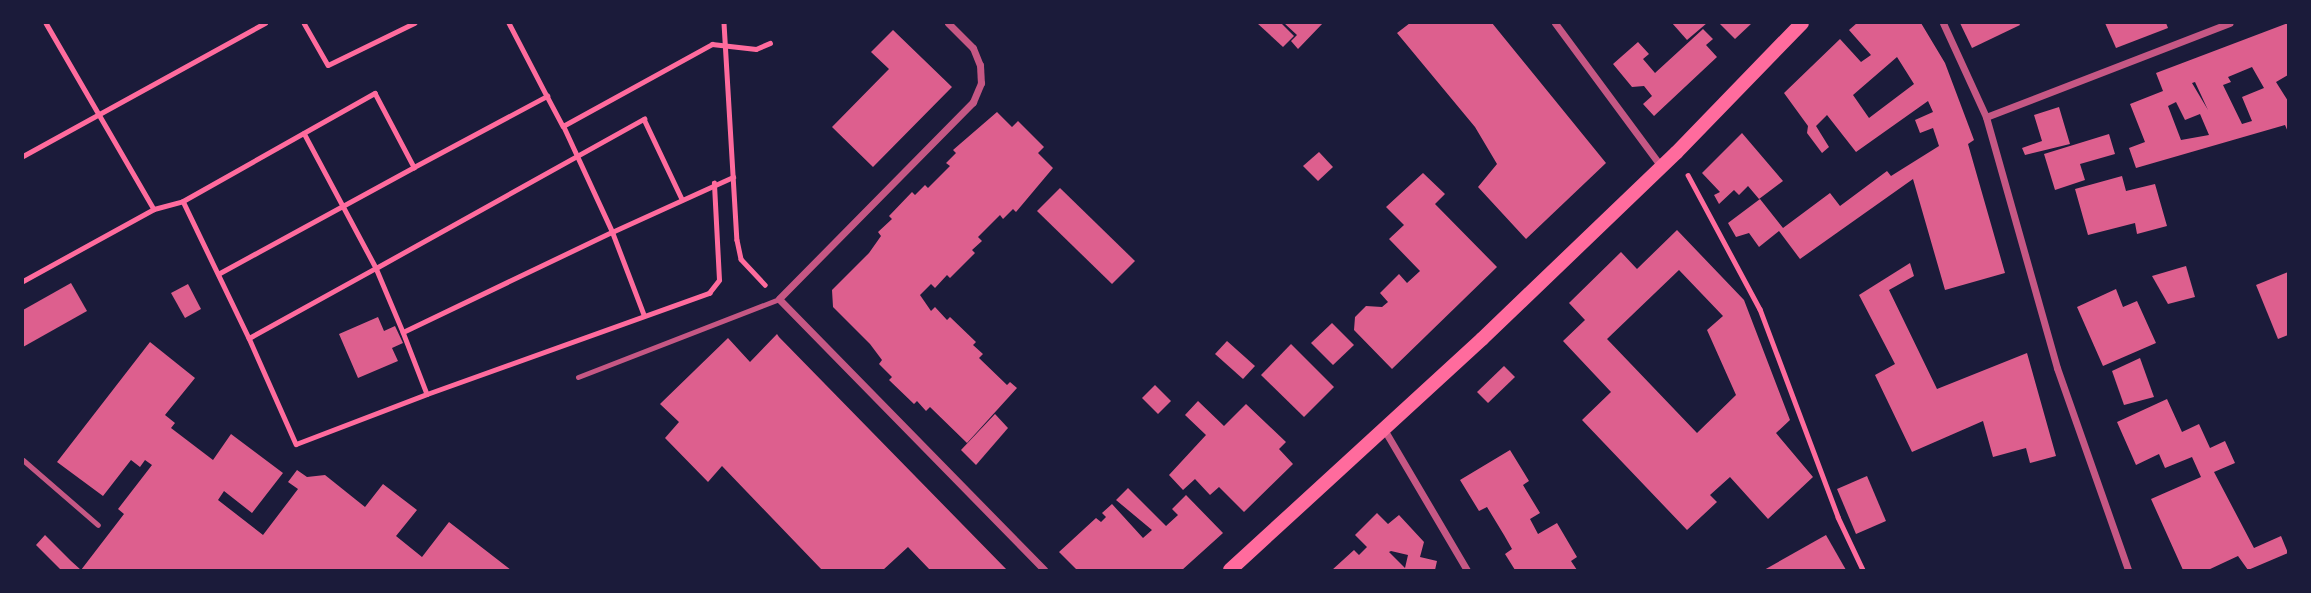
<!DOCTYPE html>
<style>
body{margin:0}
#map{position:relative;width:2311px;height:593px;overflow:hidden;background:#1b1b3a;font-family:"Public Sans",sans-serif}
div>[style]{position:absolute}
.building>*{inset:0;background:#dd5f8e}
.path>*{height:4.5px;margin:-2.25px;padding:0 2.25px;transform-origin:2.25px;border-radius:2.25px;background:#ff6b9d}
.service>*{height:5px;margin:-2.5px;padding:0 2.5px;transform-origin:2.5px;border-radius:2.5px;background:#c65784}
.minor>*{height:7px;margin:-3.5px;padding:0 3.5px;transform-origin:3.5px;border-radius:3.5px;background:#c65784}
.secondary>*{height:14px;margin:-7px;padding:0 7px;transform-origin:7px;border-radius:7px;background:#ff6b9d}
span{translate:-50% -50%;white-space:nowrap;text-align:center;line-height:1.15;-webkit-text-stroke:5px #1b1b3a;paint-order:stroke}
.frame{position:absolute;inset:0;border:24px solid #1b1b3a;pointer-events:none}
</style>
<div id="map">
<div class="building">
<div style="clip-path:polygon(1257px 23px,1281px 23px,1294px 36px,1283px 47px)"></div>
<div style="clip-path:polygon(1284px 23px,1323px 23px,1298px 49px,1291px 41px,1297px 35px)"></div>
<div style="clip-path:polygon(1410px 23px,1492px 23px,1606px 163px,1526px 239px,1478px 187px,1497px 164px,1475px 127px,1397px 33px)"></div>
<div style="clip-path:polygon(1672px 23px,1707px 23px,1687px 40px)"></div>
<div style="clip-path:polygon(1719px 23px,1752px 23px,1735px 39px)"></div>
<div style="clip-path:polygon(evenodd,1857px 23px,1921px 23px,1945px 63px,1974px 140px,1968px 144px,2005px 273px,1945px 290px,1913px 179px,1800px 259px,1779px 231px,1759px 247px,1749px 233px,1736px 237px,1728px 223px,1760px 199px,1783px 228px,1830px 193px,1840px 206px,1887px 171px,1891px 176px,1939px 146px,1933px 128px,1920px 133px,1915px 120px,1933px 112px,1928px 101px,1856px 152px,1827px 115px,1816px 126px,1829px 147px,1822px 153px,1807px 133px,1808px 126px,1784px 93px,1840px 39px,1861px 62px,1871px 55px,1849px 30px,1857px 23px,1897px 57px,1914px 84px,1869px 118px,1853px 95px,1897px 57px)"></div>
<div style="clip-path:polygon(1960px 23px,2019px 23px,2020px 25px,1972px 48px)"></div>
<div style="clip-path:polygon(2105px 23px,2166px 23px,2168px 28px,2116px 48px)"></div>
<div style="clip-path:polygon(evenodd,2288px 23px,2288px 75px,2276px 82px,2288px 101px,2288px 132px,2285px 125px,2136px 168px,2129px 148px,2145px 142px,2130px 104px,2163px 91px,2156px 73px,2288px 23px,2252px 67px,2264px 88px,2242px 97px,2252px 121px,2242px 124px,2223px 85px,2231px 82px,2228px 77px,2252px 67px,2288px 23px,2195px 82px,2208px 110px,2192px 83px,2195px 82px,2288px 23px,2176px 102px,2185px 120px,2200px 114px,2209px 135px,2181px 140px,2168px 106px,2176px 102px)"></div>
<div style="clip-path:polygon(1703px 29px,1713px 39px,1706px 45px,1717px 57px,1654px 116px,1643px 104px,1652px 96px,1644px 86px,1632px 87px,1613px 64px,1638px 42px,1649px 54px,1643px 59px,1655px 73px)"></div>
<div style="clip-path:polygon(893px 30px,952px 87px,873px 167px,832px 127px,889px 69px,871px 52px)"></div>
<div style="clip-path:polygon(2059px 107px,2070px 144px,2025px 155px,2022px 148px,2042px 141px,2034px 115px)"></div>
<div style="clip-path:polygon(997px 112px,1012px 127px,1018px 121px,1044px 147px,1038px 153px,1053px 168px,1016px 212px,1013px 209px,1003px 219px,1000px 215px,978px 237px,982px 241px,972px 250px,975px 253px,950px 278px,947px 275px,935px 288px,931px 284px,920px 295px,931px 311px,935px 307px,947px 320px,950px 317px,976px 342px,973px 345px,983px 354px,979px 358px,1007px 385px,1010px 382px,1017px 388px,967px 443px,930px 407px,926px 411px,917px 401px,914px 404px,889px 380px,892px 377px,879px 364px,882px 360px,870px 344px,833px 307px,832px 290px,869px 253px,881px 236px,878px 232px,892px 219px,889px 216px,912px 192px,915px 195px,925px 185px,928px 188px,950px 166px,946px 163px,956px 153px,953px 150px)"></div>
<div style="clip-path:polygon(1742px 133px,1783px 181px,1759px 199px,1748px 186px,1739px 195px,1734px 190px,1719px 204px,1714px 195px,1720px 192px,1702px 173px)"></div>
<div style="clip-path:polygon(2109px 134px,2115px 154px,2080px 164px,2085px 180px,2055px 190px,2044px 154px)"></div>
<div style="clip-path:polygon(1319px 152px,1333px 167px,1318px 181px,1303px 166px)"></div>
<div style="clip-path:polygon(1423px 173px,1445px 194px,1435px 204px,1497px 267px,1392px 369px,1354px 330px,1355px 317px,1366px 306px,1382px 307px,1388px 302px,1380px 293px,1399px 274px,1407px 283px,1420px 271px,1389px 239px,1404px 225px,1386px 207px)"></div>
<div style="clip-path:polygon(2122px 176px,2126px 191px,2155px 184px,2167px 226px,2137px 234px,2135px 223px,2088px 235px,2075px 189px)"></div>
<div style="clip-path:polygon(1060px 188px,1135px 261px,1112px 284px,1037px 211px)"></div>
<div style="clip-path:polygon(evenodd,1677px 230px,1744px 300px,1790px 420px,1776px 433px,1813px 477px,1768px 519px,1730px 477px,1710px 495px,1717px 502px,1687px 530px,1582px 420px,1611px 392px,1563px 341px,1585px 320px,1569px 303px,1621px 252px,1637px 269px,1677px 230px,1679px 270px,1723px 316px,1707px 330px,1736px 395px,1697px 433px,1607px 339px,1679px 270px)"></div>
<div style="clip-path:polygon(1910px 263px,1914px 276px,1889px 290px,1937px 389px,2027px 353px,2056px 456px,2030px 463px,2026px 448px,1993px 457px,1983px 421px,1912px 452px,1875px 375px,1895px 364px,1859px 295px)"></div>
<div style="clip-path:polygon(2186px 266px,2195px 297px,2168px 304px,2152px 276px)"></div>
<div style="clip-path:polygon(2288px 272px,2288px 335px,2278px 339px,2256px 285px)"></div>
<div style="clip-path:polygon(71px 283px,87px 311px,23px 347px,23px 310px)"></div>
<div style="clip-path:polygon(188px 284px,201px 309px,185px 318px,171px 293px)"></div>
<div style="clip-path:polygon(2116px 289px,2123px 307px,2137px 301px,2156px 343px,2103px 366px,2077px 307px)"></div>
<div style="clip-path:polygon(378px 317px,384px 331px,395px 326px,403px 343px,392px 348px,398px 361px,358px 378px,339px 334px)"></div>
<div style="clip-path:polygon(1332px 323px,1354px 345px,1333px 365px,1311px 343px)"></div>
<div style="clip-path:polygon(777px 334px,779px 337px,1007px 570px,930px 570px,908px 547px,883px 570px,822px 570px,722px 466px,708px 482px,665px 438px,679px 422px,660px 404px,728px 338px,750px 362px)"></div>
<div style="clip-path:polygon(1227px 341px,1255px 366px,1243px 379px,1215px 354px)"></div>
<div style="clip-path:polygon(150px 342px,195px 378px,165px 415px,175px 423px,171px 428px,213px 460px,231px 434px,283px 473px,252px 513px,224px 491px,218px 500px,263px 535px,298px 489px,288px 482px,297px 470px,307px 477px,325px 475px,365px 507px,383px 484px,417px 510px,396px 536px,422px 557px,449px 522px,511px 570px,81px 570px,124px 514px,118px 509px,152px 465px,145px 460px,140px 467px,131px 460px,103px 496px,57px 462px)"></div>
<div style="clip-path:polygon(1291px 344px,1334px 387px,1304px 417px,1261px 375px)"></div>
<div style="clip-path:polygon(2140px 358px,2154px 397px,2124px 405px,2112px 371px)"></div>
<div style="clip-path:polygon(1504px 366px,1515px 377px,1488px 403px,1477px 392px)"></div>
<div style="clip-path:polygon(1155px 385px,1171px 401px,1158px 414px,1142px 398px)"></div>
<div style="clip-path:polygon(2167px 399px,2182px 432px,2199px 424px,2210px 448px,2225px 441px,2235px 463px,2214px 472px,2254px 548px,2281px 536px,2288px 553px,2248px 570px,2238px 556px,2208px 570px,2183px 570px,2151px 499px,2201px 477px,2192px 457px,2165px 468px,2159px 454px,2136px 465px,2117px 422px)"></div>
<div style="clip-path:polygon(1198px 401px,1224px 426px,1246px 404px,1286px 442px,1279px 449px,1293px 464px,1244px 512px,1219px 487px,1210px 495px,1195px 479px,1183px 490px,1169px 475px,1206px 435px,1185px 415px)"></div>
<div style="clip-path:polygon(995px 414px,1008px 428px,976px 465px,961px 450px)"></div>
<div style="clip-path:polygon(1510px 450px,1529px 481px,1523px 485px,1540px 513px,1530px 519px,1538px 534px,1557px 523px,1577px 557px,1571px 561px,1577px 570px,1515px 570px,1505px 554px,1512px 549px,1504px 535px,1487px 507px,1479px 511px,1460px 480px)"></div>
<div style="clip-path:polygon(1867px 476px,1886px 521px,1856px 534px,1837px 489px)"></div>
<div style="clip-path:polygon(1128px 488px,1166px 526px,1178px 515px,1172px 509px,1186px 495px,1223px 533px,1182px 570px,1077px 570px,1059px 552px,1096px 518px,1101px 522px,1106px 517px,1102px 513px,1112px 504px,1143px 538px,1152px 530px,1116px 500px)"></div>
<div style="clip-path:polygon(evenodd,1377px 513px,1388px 524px,1399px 515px,1424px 542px,1420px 557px,1437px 561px,1435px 570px,1332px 570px,1354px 550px,1359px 555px,1367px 547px,1355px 535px,1377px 513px,1391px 551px,1408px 555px,1405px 568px,1389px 552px,1391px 551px)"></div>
<div style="clip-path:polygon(45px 535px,71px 561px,81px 570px,61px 570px,36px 545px)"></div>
<div style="clip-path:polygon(1826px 535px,1846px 570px,1764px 570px)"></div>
</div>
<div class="path">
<div style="left:46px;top:23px;width:215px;rotate:59.9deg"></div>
<div style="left:154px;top:209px;width:30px;rotate:-15deg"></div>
<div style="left:183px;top:201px;width:152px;rotate:64.3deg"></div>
<div style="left:249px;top:338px;width:145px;rotate:-28.9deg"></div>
<div style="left:376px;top:268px;width:69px;rotate:67.1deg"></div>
<div style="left:403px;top:332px;width:232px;rotate:-25.6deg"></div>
<div style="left:612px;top:232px;width:117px;rotate:-114.8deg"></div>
<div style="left:563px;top:126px;width:170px;rotate:-28.8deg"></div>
<div style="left:712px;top:44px;width:44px;rotate:6.5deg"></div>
<div style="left:756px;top:49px;width:15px;rotate:-23deg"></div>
<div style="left:304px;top:23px;width:48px;rotate:60.3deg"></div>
<div style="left:328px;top:65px;width:96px;rotate:-26deg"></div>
<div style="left:509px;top:23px;width:82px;rotate:62.5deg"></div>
<div style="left:724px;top:23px;width:217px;rotate:86.6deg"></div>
<div style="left:737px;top:240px;width:19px;rotate:78deg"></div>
<div style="left:741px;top:259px;width:35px;rotate:47deg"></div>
<div style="left:304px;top:133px;width:153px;rotate:61.9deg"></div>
<div style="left:376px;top:268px;width:307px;rotate:-29.1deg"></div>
<div style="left:644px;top:119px;width:89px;rotate:64.6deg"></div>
<div style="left:23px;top:156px;width:276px;rotate:-28.8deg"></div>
<div style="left:1688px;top:175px;width:152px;rotate:61.8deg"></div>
<div style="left:1760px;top:309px;width:222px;rotate:69.4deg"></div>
<div style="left:1838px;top:517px;width:59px;rotate:64.7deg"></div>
<div style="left:183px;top:201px;width:220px;rotate:-29.4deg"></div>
<div style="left:375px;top:93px;width:84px;rotate:62.2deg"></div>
<div style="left:414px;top:167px;width:151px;rotate:-28.1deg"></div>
<div style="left:547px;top:96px;width:34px;rotate:62deg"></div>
<div style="left:218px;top:274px;width:223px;rotate:-28.6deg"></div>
<div style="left:23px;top:281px;width:149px;rotate:-28.8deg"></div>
<div style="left:644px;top:316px;width:90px;rotate:-110.9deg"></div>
<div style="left:612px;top:232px;width:133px;rotate:-24.4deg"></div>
<div style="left:403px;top:332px;width:66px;rotate:68.8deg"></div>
<div style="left:427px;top:394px;width:300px;rotate:-19.7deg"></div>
<div style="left:709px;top:293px;width:16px;rotate:-52deg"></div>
<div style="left:719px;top:280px;width:97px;rotate:-93deg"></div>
<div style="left:249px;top:338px;width:116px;rotate:66.1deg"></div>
<div style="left:296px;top:444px;width:140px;rotate:-20.9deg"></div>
</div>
<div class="service">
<div style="left:578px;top:377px;width:216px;rotate:-21.2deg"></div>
<div style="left:23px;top:460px;width:99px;rotate:40.9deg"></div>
</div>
<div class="minor">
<div style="left:948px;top:23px;width:35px;rotate:45deg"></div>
<div style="left:973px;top:48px;width:18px;rotate:68deg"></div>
<div style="left:980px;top:65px;width:18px;rotate:87deg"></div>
<div style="left:981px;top:83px;width:21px;rotate:113deg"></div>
<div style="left:973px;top:102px;width:276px;rotate:134.6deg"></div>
<div style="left:779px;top:299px;width:379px;rotate:45.6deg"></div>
<div style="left:1555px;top:23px;width:178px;rotate:53.5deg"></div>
<div style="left:1943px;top:23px;width:103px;rotate:65.4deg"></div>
<div style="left:1986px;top:117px;width:261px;rotate:74.2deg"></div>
<div style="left:2057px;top:368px;width:214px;rotate:70.6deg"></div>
<div style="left:1986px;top:117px;width:261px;rotate:-21.1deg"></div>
<div style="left:1385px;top:431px;width:161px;rotate:59.5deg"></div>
</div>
<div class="secondary">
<div style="left:1230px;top:570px;width:342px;rotate:-42.5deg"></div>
<div style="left:1482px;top:339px;width:269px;rotate:-43.8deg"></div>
<div style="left:1676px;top:153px;width:181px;rotate:-45.9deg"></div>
</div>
<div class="frame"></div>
</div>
